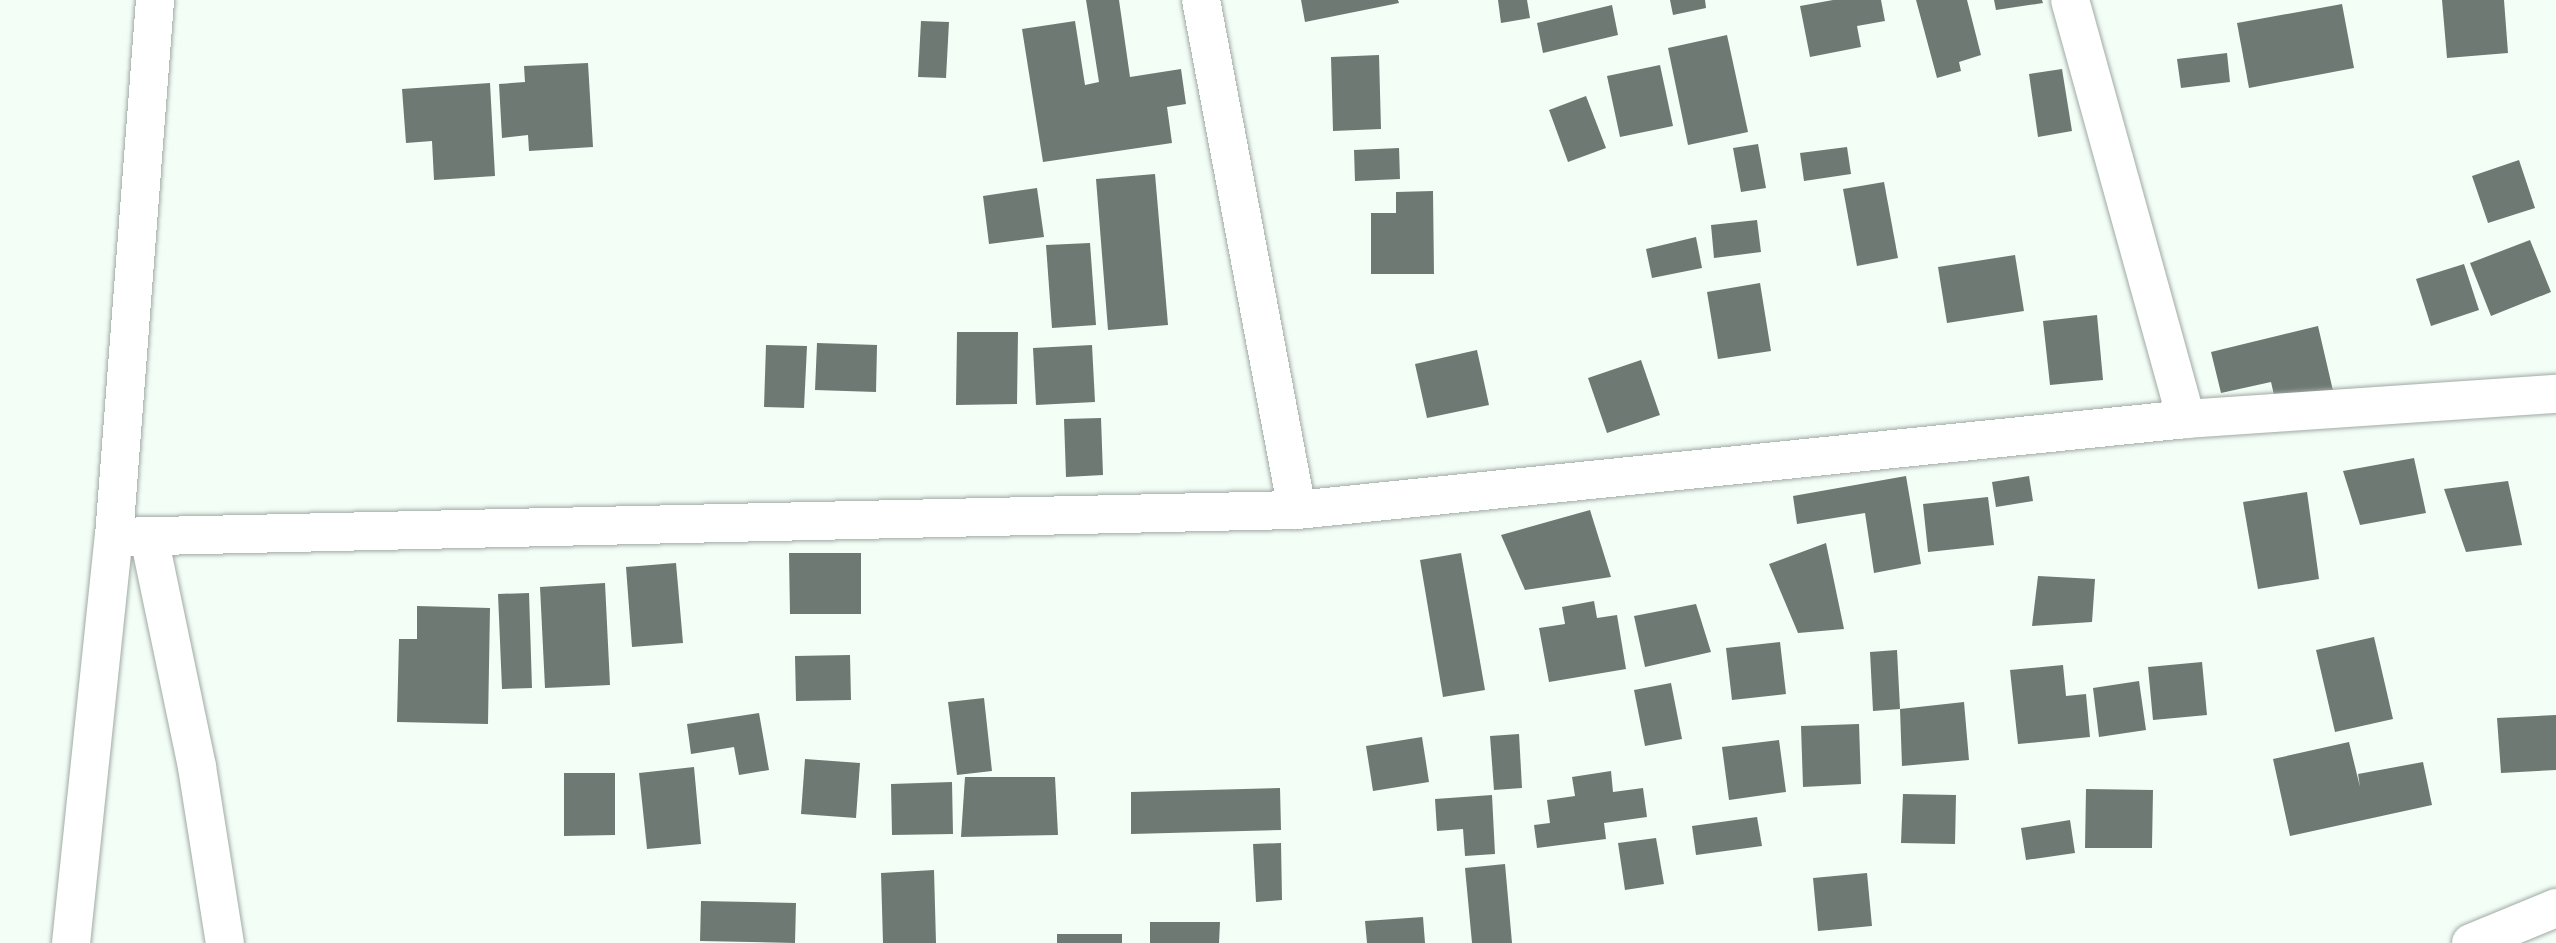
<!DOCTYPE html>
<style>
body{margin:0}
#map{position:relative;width:2556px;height:943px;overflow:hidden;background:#f3fef7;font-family:"Crimson Pro",serif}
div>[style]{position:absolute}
.building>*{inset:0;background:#6f7973}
.roads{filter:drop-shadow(0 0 2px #a0aaa4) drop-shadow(0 0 2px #a0aaa4)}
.minor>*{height:38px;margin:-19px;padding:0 19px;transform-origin:19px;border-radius:19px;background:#fff}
span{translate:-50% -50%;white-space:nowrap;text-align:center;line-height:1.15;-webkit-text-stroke:6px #f3fef7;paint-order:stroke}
</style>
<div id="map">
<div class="building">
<div style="clip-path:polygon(1086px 0,1119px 0,1130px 77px,1181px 69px,1186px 104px,1167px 107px,1172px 143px,1043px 162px,1022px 29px,1075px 21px,1085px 85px,1099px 82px)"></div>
<div style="clip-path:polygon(1301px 0,1398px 0,1399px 3px,1305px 22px)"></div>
<div style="clip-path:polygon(1498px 0,1527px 0,1530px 18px,1501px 23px)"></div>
<div style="clip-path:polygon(1670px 0,1705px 0,1706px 8px,1673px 15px)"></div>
<div style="clip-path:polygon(1833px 0,1881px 0,1885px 21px,1857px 26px,1861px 47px,1810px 57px,1800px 6px)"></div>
<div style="clip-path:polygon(1916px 0,1967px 0,1981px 55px,1959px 62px,1961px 71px,1937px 78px)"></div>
<div style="clip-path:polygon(1994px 0,2042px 0,2043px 3px,1996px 10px)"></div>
<div style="clip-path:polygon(2442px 0,2504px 0,2508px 53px,2447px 58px)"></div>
<div style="clip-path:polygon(2342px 4px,2354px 68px,2249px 88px,2237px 23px)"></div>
<div style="clip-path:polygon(1612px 5px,1618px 35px,1543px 53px,1537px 23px)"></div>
<div style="clip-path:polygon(921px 21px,949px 22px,946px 78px,918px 77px)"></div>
<div style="clip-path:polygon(1727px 35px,1748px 132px,1688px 145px,1668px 48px)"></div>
<div style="clip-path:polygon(2227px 53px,2230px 82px,2181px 88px,2177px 59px)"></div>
<div style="clip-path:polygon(1379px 55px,1381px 129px,1333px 131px,1331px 57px)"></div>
<div style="clip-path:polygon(588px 63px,593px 147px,529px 151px,528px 135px,502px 138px,499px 84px,525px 82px,524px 66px)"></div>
<div style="clip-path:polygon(1660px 65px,1673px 126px,1620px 137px,1607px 76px)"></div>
<div style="clip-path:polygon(2062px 69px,2072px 131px,2038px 137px,2029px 74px)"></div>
<div style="clip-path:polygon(490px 83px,495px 176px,434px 180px,432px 141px,406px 143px,402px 89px)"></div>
<div style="clip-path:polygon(1586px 96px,1606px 148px,1568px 162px,1549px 110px)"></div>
<div style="clip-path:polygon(1758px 144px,1766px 188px,1741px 192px,1733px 148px)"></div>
<div style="clip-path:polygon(1847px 147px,1851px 174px,1804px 181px,1800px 153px)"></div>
<div style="clip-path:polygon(1399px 148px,1400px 179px,1355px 181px,1354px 150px)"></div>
<div style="clip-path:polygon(2519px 160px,2535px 208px,2488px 223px,2472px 176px)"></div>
<div style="clip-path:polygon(1155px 174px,1168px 325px,1108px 330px,1096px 179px)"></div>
<div style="clip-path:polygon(1884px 182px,1898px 258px,1857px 266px,1843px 189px)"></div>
<div style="clip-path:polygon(1037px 188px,1044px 237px,989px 244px,983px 196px)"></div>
<div style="clip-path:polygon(1433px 191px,1434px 274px,1371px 274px,1371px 213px,1396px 213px,1396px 192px)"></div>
<div style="clip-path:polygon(1757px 220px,1761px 252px,1714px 258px,1711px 225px)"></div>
<div style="clip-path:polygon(1696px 237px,1702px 268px,1652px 278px,1646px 249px)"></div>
<div style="clip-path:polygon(2530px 240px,2551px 292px,2491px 316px,2470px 263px)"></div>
<div style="clip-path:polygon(1090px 243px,1096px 325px,1052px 328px,1046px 245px)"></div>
<div style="clip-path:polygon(2015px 255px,2024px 311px,1947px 323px,1938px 267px)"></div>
<div style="clip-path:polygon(2464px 264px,2479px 310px,2431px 326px,2416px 279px)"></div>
<div style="clip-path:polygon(1760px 283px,1771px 351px,1718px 359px,1707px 292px)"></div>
<div style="clip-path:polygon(2097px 315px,2103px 380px,2050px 385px,2043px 321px)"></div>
<div style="clip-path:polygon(2318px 326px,2334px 395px,2277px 408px,2271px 382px,2221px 393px,2211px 352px)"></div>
<div style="clip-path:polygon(957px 332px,1018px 332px,1017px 404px,956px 405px)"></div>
<div style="clip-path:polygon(817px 343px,877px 345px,876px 392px,815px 390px)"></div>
<div style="clip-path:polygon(766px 345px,807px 346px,804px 408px,764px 407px)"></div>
<div style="clip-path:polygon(1092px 345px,1095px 402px,1036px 405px,1033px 348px)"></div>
<div style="clip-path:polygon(1477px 350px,1489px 405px,1427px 418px,1415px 364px)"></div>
<div style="clip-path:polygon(1641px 360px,1660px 415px,1607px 433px,1588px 378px)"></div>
<div style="clip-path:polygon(1101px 418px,1103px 475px,1066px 477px,1064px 419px)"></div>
<div style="clip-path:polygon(2414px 458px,2426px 513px,2360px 525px,2343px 471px)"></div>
<div style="clip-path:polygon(1906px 476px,1921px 564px,1874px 573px,1865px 513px,1797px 524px,1793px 496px)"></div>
<div style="clip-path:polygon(2029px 476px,2033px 501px,1996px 507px,1992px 482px)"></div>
<div style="clip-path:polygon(2508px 481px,2522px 545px,2466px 552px,2444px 489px)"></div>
<div style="clip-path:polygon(2307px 492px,2319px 579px,2258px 589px,2243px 502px)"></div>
<div style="clip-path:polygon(1988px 497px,1994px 545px,1928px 552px,1923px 504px)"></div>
<div style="clip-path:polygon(1590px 510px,1611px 577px,1525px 590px,1501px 535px)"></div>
<div style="clip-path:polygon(1826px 543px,1844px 629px,1798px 633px,1769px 564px)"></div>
<div style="clip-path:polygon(789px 553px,861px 553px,861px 614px,790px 614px)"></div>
<div style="clip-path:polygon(1461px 553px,1485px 690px,1443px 697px,1420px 560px)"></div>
<div style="clip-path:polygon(676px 563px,683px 643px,632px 647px,626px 567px)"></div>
<div style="clip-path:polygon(2038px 576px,2095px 579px,2092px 622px,2032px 626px)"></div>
<div style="clip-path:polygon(605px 583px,610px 685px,545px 688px,540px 587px)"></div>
<div style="clip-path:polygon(529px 593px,532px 688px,502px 689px,498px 594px)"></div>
<div style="clip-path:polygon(1594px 601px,1597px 618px,1617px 615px,1626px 669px,1549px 682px,1539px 628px,1565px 624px,1562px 607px)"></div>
<div style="clip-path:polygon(1696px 604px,1711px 652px,1645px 667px,1634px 616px)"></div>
<div style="clip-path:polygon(417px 606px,490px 608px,488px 724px,397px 722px,399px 639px,417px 639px)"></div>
<div style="clip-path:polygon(2374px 637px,2393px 719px,2335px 732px,2316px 650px)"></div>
<div style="clip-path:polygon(1780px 642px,1786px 694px,1732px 700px,1726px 648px)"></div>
<div style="clip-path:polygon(1897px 650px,1900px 709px,1873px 711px,1870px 652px)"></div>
<div style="clip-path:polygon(850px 655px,851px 700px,796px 701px,795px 656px)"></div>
<div style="clip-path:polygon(2202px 662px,2207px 715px,2153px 720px,2148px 667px)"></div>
<div style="clip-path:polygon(2063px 665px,2066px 696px,2086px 694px,2090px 737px,2018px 744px,2010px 670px)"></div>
<div style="clip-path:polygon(2139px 681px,2146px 730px,2099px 737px,2093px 688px)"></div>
<div style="clip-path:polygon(1671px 683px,1682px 739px,1645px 746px,1634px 690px)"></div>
<div style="clip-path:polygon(984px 698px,992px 771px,957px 775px,948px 702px)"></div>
<div style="clip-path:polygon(1964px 702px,1969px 760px,1902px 766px,1900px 709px)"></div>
<div style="clip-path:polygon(759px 713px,769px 770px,739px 775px,734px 747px,691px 754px,687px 724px)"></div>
<div style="clip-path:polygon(2556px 715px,2556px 770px,2501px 773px,2497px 718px)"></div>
<div style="clip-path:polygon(1859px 724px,1861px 784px,1803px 787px,1801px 726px)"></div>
<div style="clip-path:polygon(1519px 734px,1522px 788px,1494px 790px,1490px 736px)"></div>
<div style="clip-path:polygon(1422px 737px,1429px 782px,1373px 791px,1366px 746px)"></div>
<div style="clip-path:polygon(1779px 740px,1786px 792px,1729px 800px,1722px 747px)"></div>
<div style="clip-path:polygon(2349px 742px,2360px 787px,2358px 774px,2423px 762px,2432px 805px,2290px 836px,2273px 759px)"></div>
<div style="clip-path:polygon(805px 759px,860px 763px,856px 818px,801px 814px)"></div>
<div style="clip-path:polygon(694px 767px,701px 844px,647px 849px,639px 773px)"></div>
<div style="clip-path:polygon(1611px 771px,1613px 792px,1643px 788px,1647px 817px,1604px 823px,1606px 839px,1537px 848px,1534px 825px,1550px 823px,1547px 800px,1575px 796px,1572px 777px)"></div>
<div style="clip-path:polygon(564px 773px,615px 773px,615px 835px,564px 836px)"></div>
<div style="clip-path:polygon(965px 777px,1055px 777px,1058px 835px,961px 837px)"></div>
<div style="clip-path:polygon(952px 782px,953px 834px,892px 835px,891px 784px)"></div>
<div style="clip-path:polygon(1280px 788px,1281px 830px,1131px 834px,1131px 792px)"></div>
<div style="clip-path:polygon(2086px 789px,2153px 790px,2152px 848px,2085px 848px)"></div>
<div style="clip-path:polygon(1903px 794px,1956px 795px,1955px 844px,1901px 843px)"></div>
<div style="clip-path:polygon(1492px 795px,1495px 854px,1465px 856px,1463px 829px,1437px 831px,1435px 799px)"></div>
<div style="clip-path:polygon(1757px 817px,1762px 846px,1696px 855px,1692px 826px)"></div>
<div style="clip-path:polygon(2070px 820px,2075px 853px,2026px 860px,2021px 828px)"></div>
<div style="clip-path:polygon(1656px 838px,1664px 884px,1625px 890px,1618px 843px)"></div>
<div style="clip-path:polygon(1281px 843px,1282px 900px,1256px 902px,1253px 844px)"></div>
<div style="clip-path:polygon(1505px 864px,1512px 943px,1472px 943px,1465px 868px)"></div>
<div style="clip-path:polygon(934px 870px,936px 943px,883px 943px,881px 873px)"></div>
<div style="clip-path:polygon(1867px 873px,1872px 926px,1818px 931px,1813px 878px)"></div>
<div style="clip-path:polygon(701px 901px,796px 903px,795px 943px,700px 941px)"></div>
<div style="clip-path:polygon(1423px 917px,1425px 943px,1367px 943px,1365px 921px)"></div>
<div style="clip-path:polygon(1150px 922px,1220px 922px,1219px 943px,1150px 943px)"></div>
<div style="clip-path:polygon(1057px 934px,1122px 934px,1122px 943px,1057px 943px)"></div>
</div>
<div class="roads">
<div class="minor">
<div style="left:1201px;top:0;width:519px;rotate:79.34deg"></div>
<div style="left:2070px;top:0;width:435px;rotate:74.5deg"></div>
<div style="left:114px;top:537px;width:1183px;rotate:-1.31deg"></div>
<div style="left:1297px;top:510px;width:894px;rotate:-5.84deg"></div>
<div style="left:2186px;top:419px;width:371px;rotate:-3.9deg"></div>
<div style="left:149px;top:537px;width:235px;rotate:78.2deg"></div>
<div style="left:197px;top:767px;width:178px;rotate:81deg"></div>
<div style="left:71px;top:943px;width:408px;rotate:-84deg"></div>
<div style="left:114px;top:537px;width:539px;rotate:-85.63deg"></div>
<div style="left:2471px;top:943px;width:92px;rotate:-22.4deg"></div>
</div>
</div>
</div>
